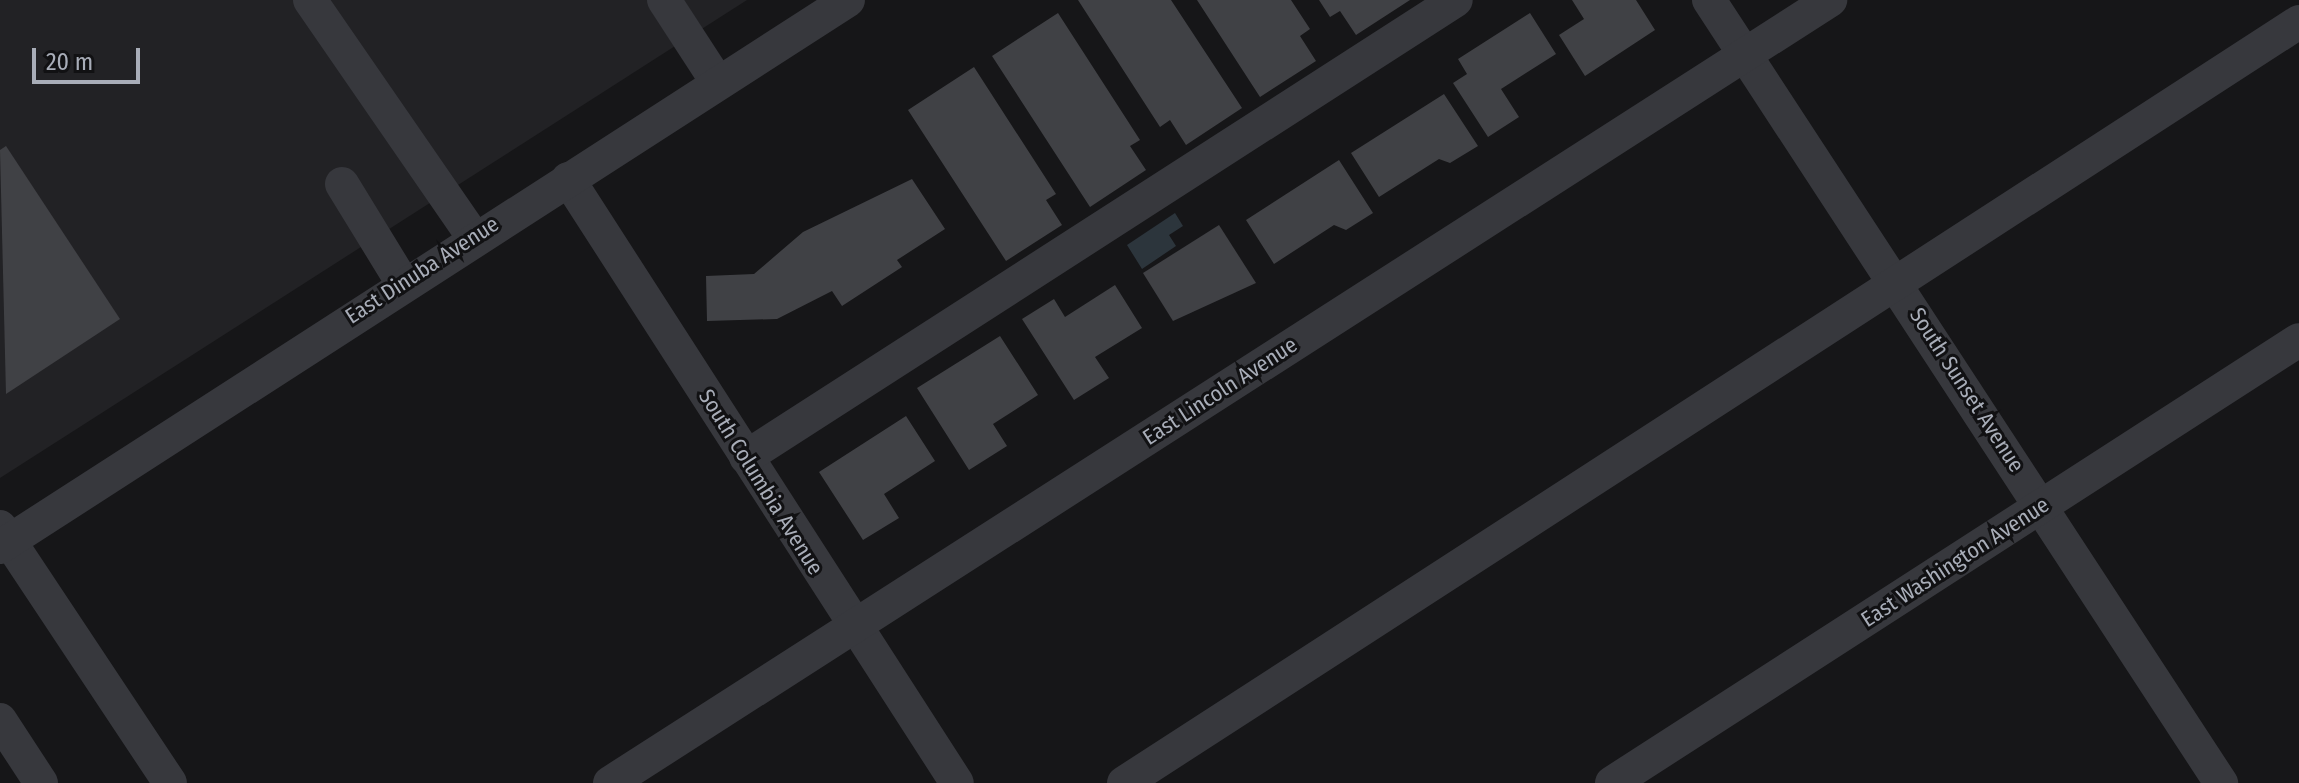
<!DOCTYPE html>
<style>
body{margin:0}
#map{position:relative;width:2299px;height:783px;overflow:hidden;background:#161618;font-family:"Fira Sans Condensed",sans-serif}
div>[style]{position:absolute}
.built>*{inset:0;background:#222225}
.water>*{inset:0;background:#2c353c}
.building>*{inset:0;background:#404145}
.minor>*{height:34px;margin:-17px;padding:0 17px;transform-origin:17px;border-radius:17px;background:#37383d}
span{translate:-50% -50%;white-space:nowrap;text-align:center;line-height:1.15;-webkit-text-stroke:6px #111113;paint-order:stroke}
.street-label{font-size:22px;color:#a8adb8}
.scale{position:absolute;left:32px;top:48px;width:108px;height:36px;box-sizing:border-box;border:4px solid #a8adb8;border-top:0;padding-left:10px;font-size:24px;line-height:28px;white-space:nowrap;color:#a8adb8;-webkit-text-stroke:6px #111113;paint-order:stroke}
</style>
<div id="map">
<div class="built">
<div style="clip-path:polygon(0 0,747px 0,0 478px)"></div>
</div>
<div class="water">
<div style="clip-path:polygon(1175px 213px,1183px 226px,1169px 235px,1176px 246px,1142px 269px,1127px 245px)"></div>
</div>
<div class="building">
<div style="clip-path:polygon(1078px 0,1171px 0,1242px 108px,1186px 145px,1170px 120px,1160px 127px)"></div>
<div style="clip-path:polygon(1197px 0,1291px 0,1310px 29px,1300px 36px,1316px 61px,1260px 97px)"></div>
<div style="clip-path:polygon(1319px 0,1410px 0,1356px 35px,1340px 11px,1330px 17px)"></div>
<div style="clip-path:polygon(1572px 0,1636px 0,1655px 30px,1585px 76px,1559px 35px,1584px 19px)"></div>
<div style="clip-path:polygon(1058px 13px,1140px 140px,1130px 146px,1146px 170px,1090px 207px,992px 56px)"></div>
<div style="clip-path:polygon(1530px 13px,1556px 54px,1501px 89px,1519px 117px,1488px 137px,1453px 83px,1467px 74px,1458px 59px)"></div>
<div style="clip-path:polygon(974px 67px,1056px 194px,1046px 200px,1062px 225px,1006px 261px,908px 110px)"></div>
<div style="clip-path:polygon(1444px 94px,1478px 146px,1450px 163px,1439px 159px,1379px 197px,1351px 153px)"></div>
<div style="clip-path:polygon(6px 146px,120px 319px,6px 394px,0 150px)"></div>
<div style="clip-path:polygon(1339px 160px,1373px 213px,1346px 230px,1334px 225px,1274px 264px,1246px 220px)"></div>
<div style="clip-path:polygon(912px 179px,945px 229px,897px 260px,902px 267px,842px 306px,832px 291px,777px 319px,707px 321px,706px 276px,754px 274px,803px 232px)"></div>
<div style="clip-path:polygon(1219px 225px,1256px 283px,1173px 321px,1143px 273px)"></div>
<div style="clip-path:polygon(1115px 285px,1142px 328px,1095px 357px,1109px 378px,1074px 400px,1022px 319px,1054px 299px,1065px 317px)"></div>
<div style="clip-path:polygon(1000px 336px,1038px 395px,993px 424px,1007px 446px,969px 470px,917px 388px)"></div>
<div style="clip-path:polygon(906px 416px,935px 461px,884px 494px,899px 518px,863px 540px,819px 472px)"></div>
</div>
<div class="minor">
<div style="left:310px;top:0;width:287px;rotate:55.4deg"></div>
<div style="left:664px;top:0;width:99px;rotate:57deg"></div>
<div style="left:1709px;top:0;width:936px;rotate:56.82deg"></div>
<div style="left:568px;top:179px;width:718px;rotate:57.22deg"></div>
<div style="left:342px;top:184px;width:115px;rotate:58.5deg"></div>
<div style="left:746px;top:457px;width:844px;rotate:-32.77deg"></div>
<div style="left:0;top:527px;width:307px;rotate:56.4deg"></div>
<div style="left:0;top:547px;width:1009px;rotate:-32.82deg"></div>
<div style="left:0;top:720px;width:75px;rotate:56.9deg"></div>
<div style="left:610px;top:783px;width:1450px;rotate:-32.69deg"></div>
<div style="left:1124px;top:783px;width:1400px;rotate:-32.93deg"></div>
<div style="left:1612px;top:783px;width:817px;rotate:-32.82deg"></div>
</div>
<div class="street-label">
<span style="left:422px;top:270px;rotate:-33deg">East Dinuba Avenue</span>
<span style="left:1967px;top:390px;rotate:57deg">South Sunset Avenue</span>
<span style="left:1220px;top:391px;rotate:-33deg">East Lincoln Avenue</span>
<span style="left:761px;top:482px;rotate:58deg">South Columbia Avenue</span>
<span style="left:1955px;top:562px;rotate:-33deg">East Washington Avenue</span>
</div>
<div class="scale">20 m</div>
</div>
